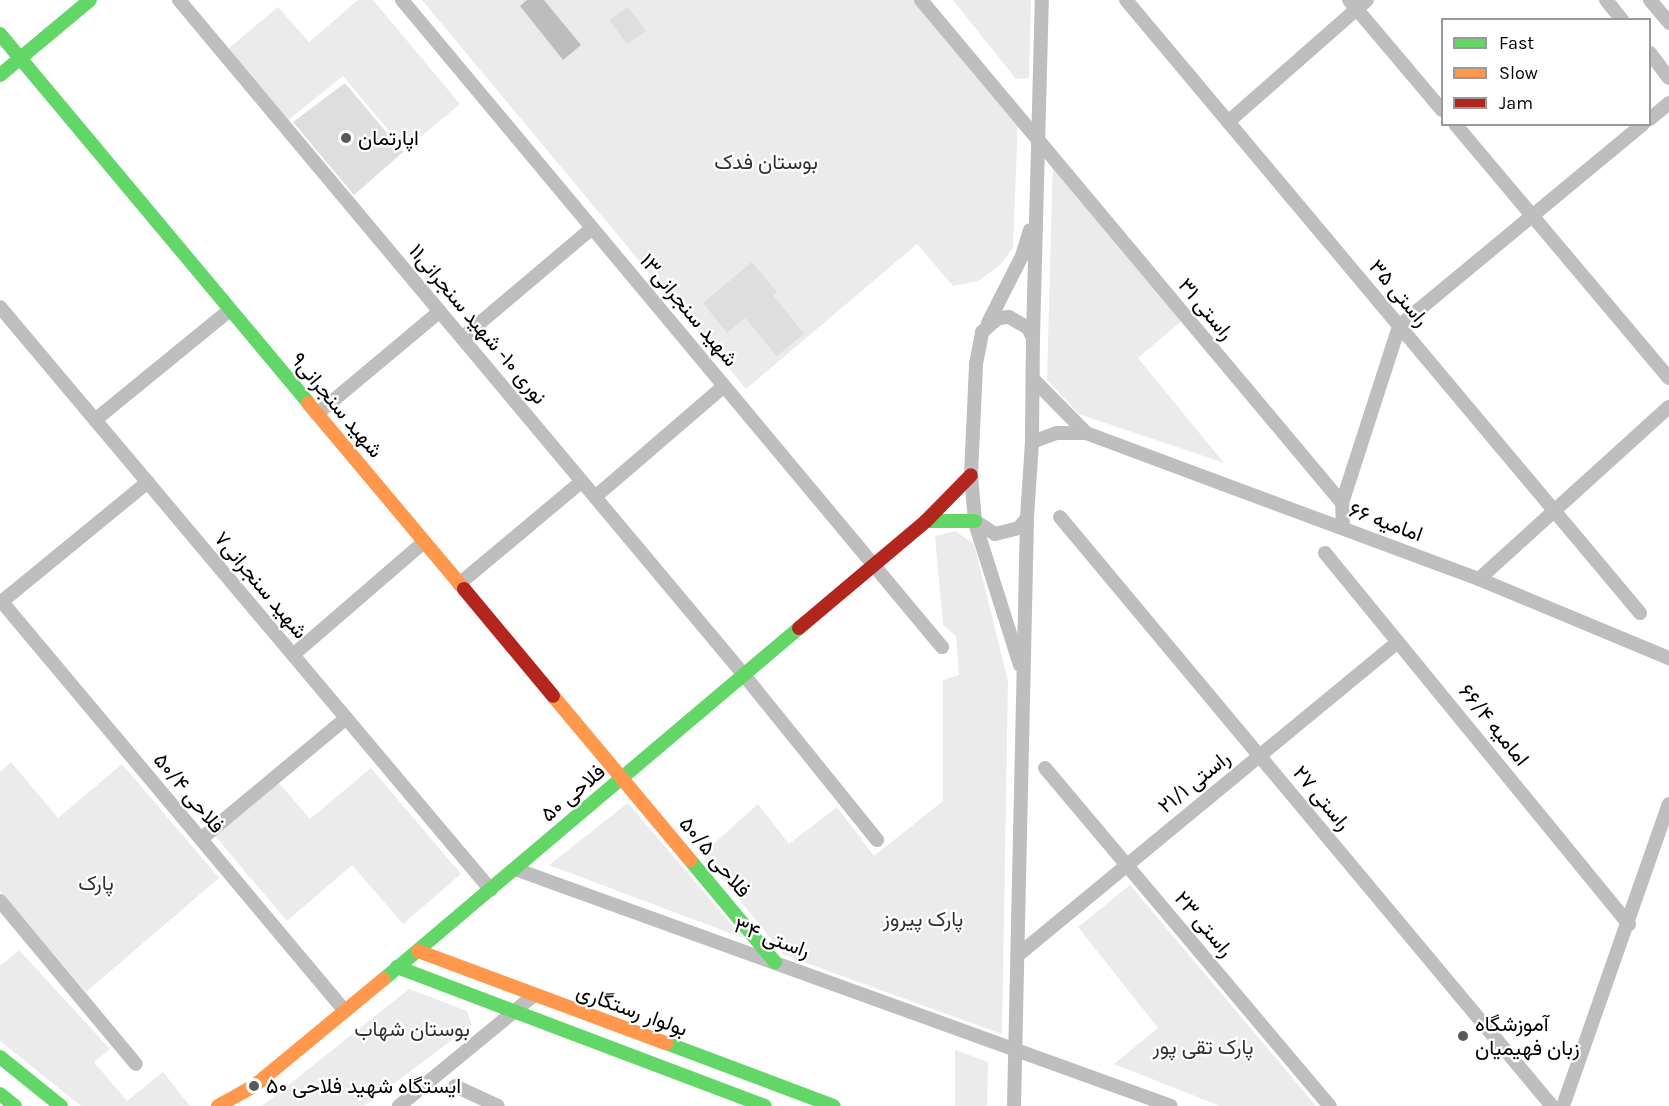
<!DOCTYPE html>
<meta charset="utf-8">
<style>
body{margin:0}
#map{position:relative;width:1669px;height:1106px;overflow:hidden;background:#fff;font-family:Karla,Vazirmatn,sans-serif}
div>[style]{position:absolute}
.green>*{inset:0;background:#ebebeb}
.water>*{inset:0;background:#bdbdbd}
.building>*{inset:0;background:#dedede}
.street>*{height:14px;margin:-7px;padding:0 7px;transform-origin:7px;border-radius:7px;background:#bebebe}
.fast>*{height:14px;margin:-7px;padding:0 7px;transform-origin:7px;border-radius:7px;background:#63d668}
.slow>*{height:14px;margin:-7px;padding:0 7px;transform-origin:7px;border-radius:7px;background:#ff974d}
.jam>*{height:14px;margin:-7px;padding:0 7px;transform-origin:7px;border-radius:7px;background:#b3261e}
.dots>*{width:16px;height:16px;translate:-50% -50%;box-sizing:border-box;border:3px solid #fff;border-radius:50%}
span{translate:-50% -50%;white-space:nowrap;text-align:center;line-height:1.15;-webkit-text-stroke:4.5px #fff;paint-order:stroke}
.poi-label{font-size:21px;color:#000}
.left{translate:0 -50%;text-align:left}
.park-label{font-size:21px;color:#313131}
.street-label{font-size:21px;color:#000}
.legend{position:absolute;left:1441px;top:18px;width:210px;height:108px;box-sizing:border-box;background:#fff;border:2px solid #999;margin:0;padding:8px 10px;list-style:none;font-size:18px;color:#000}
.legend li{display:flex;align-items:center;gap:12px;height:30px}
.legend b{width:30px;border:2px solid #999}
</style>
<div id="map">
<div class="green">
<div style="clip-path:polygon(358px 0,373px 0,460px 104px,405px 150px,343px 76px,282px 125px,223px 53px,278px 7px,309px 42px)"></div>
<div style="clip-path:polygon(422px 0,920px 0,1018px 118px,1013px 248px,1000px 265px,978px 281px,953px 286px,917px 244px,746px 389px)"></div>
<div style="clip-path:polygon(953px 0,1031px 0,1029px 78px,1016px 79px)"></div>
<div style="clip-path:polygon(1053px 157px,1186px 317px,1138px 358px,1224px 463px,1079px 414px,1047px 380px)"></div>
<div style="clip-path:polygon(955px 531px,974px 544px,1008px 681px,1002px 1034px,784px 955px,702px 854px,758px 804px,789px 844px,837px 807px,874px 856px,943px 801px,943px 680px,959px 675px,956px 636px,943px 625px,935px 536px)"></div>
<div style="clip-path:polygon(11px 762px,58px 818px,122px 764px,219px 878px,86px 992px,0 891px,0 772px)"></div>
<div style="clip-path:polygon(371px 768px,461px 874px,403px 924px,352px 865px,287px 921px,215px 836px,278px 782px,310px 819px)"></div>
<div style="clip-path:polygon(628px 803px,743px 938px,549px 865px)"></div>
<div style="clip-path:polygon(1130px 885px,1316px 1106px,1220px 1106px,1114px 1064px,1158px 1028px,1078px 927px)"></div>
<div style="clip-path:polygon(19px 950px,110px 1049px,94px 1062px,127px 1101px,163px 1072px,190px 1106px,81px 1106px,0 1041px,0 966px)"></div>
<div style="clip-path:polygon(409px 989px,467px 1011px,472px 1025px,364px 1106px,262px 1106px)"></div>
<div style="clip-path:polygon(955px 1050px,988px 1062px,987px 1106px,955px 1106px)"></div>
</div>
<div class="water">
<div style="clip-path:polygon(527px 0,544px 0,581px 45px,563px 60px,520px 6px)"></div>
</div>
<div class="building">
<div style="clip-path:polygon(628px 7px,646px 31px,627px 44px,609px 20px)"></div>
<div style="clip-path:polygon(345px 83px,403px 152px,354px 195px,293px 122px)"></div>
<div style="clip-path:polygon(752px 262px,777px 292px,773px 295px,804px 334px,777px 356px,745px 318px,727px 333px,703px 303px)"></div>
</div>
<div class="street">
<div style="left:179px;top:0;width:880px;rotate:50.07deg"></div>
<div style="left:744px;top:675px;width:212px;rotate:51.1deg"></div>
<div style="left:402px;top:0;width:843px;rotate:50.15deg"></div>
<div style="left:921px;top:0;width:656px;rotate:50.07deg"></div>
<div style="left:1126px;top:0;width:800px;rotate:50.02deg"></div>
<div style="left:1349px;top:0;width:144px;rotate:49.8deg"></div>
<div style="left:1606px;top:0;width:26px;rotate:51deg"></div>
<div style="left:1650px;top:0;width:30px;rotate:50deg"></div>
<div style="left:1650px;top:53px;width:31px;rotate:53deg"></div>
<div style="left:1650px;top:119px;width:25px;rotate:-40deg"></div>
<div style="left:1228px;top:122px;width:185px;rotate:-41.3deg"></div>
<div style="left:1455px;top:124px;width:332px;rotate:49.9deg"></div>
<div style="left:0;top:307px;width:762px;rotate:49.9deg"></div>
<div style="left:1009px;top:317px;width:22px;rotate:30deg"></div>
<div style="left:1028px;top:328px;width:11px;rotate:63deg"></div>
<div style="left:1033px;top:338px;width:104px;rotate:90.6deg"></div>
<div style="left:1032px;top:442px;width:76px;rotate:93.8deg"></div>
<div style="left:1027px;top:518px;width:13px;rotate:129deg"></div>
<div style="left:1019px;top:528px;width:25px;rotate:166deg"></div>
<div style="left:995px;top:534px;width:24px;rotate:-147deg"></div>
<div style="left:975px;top:521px;width:46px;rotate:-95deg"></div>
<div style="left:971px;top:475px;width:111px;rotate:-87.4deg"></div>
<div style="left:976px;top:364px;width:33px;rotate:-79deg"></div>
<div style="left:982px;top:332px;width:21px;rotate:-41deg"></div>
<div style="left:998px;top:318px;width:11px;rotate:-5deg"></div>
<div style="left:988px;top:323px;width:75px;rotate:-63.1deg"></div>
<div style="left:1022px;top:256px;width:27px;rotate:-73deg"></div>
<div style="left:1033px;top:337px;width:337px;rotate:-88.5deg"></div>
<div style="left:462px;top:338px;width:170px;rotate:-40.2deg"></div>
<div style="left:1034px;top:380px;width:74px;rotate:45.5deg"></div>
<div style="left:317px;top:414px;width:160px;rotate:-39.9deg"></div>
<div style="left:95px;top:420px;width:174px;rotate:-39.2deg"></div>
<div style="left:1032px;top:442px;width:27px;rotate:-20deg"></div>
<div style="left:1057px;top:433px;width:29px"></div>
<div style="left:1086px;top:433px;width:419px;rotate:20.4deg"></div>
<div style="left:1479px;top:579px;width:206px;rotate:22.6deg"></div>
<div style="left:595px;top:497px;width:170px;rotate:-40.7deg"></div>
<div style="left:1060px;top:517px;width:767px;rotate:50.13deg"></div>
<div style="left:975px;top:523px;width:149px;rotate:72.4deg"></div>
<div style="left:1343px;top:528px;width:25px;rotate:-92deg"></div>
<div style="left:1342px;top:503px;width:186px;rotate:-72.1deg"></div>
<div style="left:1399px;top:326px;width:317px;rotate:-39.6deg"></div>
<div style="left:1325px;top:553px;width:480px;rotate:50.7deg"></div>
<div style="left:1479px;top:579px;width:256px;rotate:-42.2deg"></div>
<div style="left:459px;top:584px;width:160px;rotate:-39.9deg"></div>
<div style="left:2px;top:602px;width:534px;rotate:50.02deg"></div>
<div style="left:0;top:603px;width:191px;rotate:-39.3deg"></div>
<div style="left:293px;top:655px;width:173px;rotate:-40.8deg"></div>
<div style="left:1045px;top:768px;width:442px;rotate:49.9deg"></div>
<div style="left:201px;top:839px;width:189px;rotate:-39.8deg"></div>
<div style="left:515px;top:869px;width:697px;rotate:19.86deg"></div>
<div style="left:0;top:901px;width:212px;rotate:50.2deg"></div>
<div style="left:1018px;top:955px;width:492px;rotate:-39.5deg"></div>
<div style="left:455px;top:1086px;width:47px;rotate:24.9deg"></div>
<div style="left:399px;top:1106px;width:173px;rotate:-39.4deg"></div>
<div style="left:1014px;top:1106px;width:588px;rotate:-88.73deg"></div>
<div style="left:1563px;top:1106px;width:320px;rotate:-70.7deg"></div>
</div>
<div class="fast">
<div style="left:0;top:34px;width:481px;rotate:50.1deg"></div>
<div style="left:0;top:75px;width:117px;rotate:-39.8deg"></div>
<div style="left:926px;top:521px;width:49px"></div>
<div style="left:690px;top:860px;width:133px;rotate:50.2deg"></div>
<div style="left:397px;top:967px;width:393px;rotate:20.7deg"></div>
<div style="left:384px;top:979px;width:544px;rotate:-40.22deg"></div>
<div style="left:666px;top:1043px;width:179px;rotate:20.6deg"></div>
<div style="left:0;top:1057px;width:78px;rotate:38.8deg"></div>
<div style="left:0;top:1094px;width:19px;rotate:39deg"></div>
</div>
<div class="slow">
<div style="left:308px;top:403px;width:243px;rotate:50deg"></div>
<div style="left:553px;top:696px;width:214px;rotate:50.1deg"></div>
<div style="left:418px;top:951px;width:265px;rotate:20.4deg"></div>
<div style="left:218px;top:1106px;width:41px;rotate:-29.1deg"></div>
<div style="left:254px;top:1086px;width:168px;rotate:-39.5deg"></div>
</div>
<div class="jam">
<div style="left:464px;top:589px;width:139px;rotate:50.2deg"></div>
<div style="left:799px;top:628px;width:166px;rotate:-40.1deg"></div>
<div style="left:926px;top:521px;width:64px;rotate:-45.6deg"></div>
</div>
<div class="dots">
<div style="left:346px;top:138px;background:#595959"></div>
<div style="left:1463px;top:1036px;background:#595959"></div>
<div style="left:254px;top:1086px;background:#595959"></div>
</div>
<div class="poi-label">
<span class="left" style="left:358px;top:138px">اپارتمان</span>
<span class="left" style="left:1475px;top:1036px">آموزشگاه<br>زبان فهیمیان</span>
<span class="left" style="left:266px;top:1086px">ایستگاه شهید فلاحی ۵۰</span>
</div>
<div class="park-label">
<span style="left:766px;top:162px">بوستان فدک</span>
<span style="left:96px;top:883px">پارک</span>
<span style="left:923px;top:919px">پارک پیروز</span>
<span style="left:412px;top:1029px">بوستان شهاب</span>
<span style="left:1203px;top:1047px">پارک تقی پور</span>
</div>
<div class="street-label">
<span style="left:1399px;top:293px;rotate:50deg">راستی ۳۵</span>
<span style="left:1206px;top:309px;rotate:50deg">راستی ۳۱</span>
<span style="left:689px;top:310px;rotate:50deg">شهید سنجرانی۱۳</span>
<span style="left:478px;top:324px;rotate:50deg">نوری ۱۰- شهید سنجرانی۱۱</span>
<span style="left:337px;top:405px;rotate:50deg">شهید سنجرانی۹</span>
<span style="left:1386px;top:522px;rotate:20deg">امامیه ۶۶</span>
<span style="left:261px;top:585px;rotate:50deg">شهید سنجرانی۷</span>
<span style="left:1494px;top:725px;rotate:51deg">امامیه ۶۶/۴</span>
<span style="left:1194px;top:782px;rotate:-39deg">راستی ۲۱/۱</span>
<span style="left:189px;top:793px;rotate:50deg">فلاحی ۵۰/۴</span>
<span style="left:573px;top:793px;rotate:-40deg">فلاحی ۵۰</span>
<span style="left:1322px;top:798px;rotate:50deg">راستی ۲۷</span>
<span style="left:715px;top:857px;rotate:50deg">فلاحی ۵۰/۵</span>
<span style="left:1204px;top:924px;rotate:50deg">راستی ۲۳</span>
<span style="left:772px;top:938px;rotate:20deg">راستی ۳۴</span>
<span style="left:632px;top:1010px;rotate:20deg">بولوار رستگاری</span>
</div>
<ul class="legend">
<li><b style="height:8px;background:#63d668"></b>Fast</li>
<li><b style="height:8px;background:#ff974d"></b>Slow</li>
<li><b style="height:8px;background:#b3261e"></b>Jam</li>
</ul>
</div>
